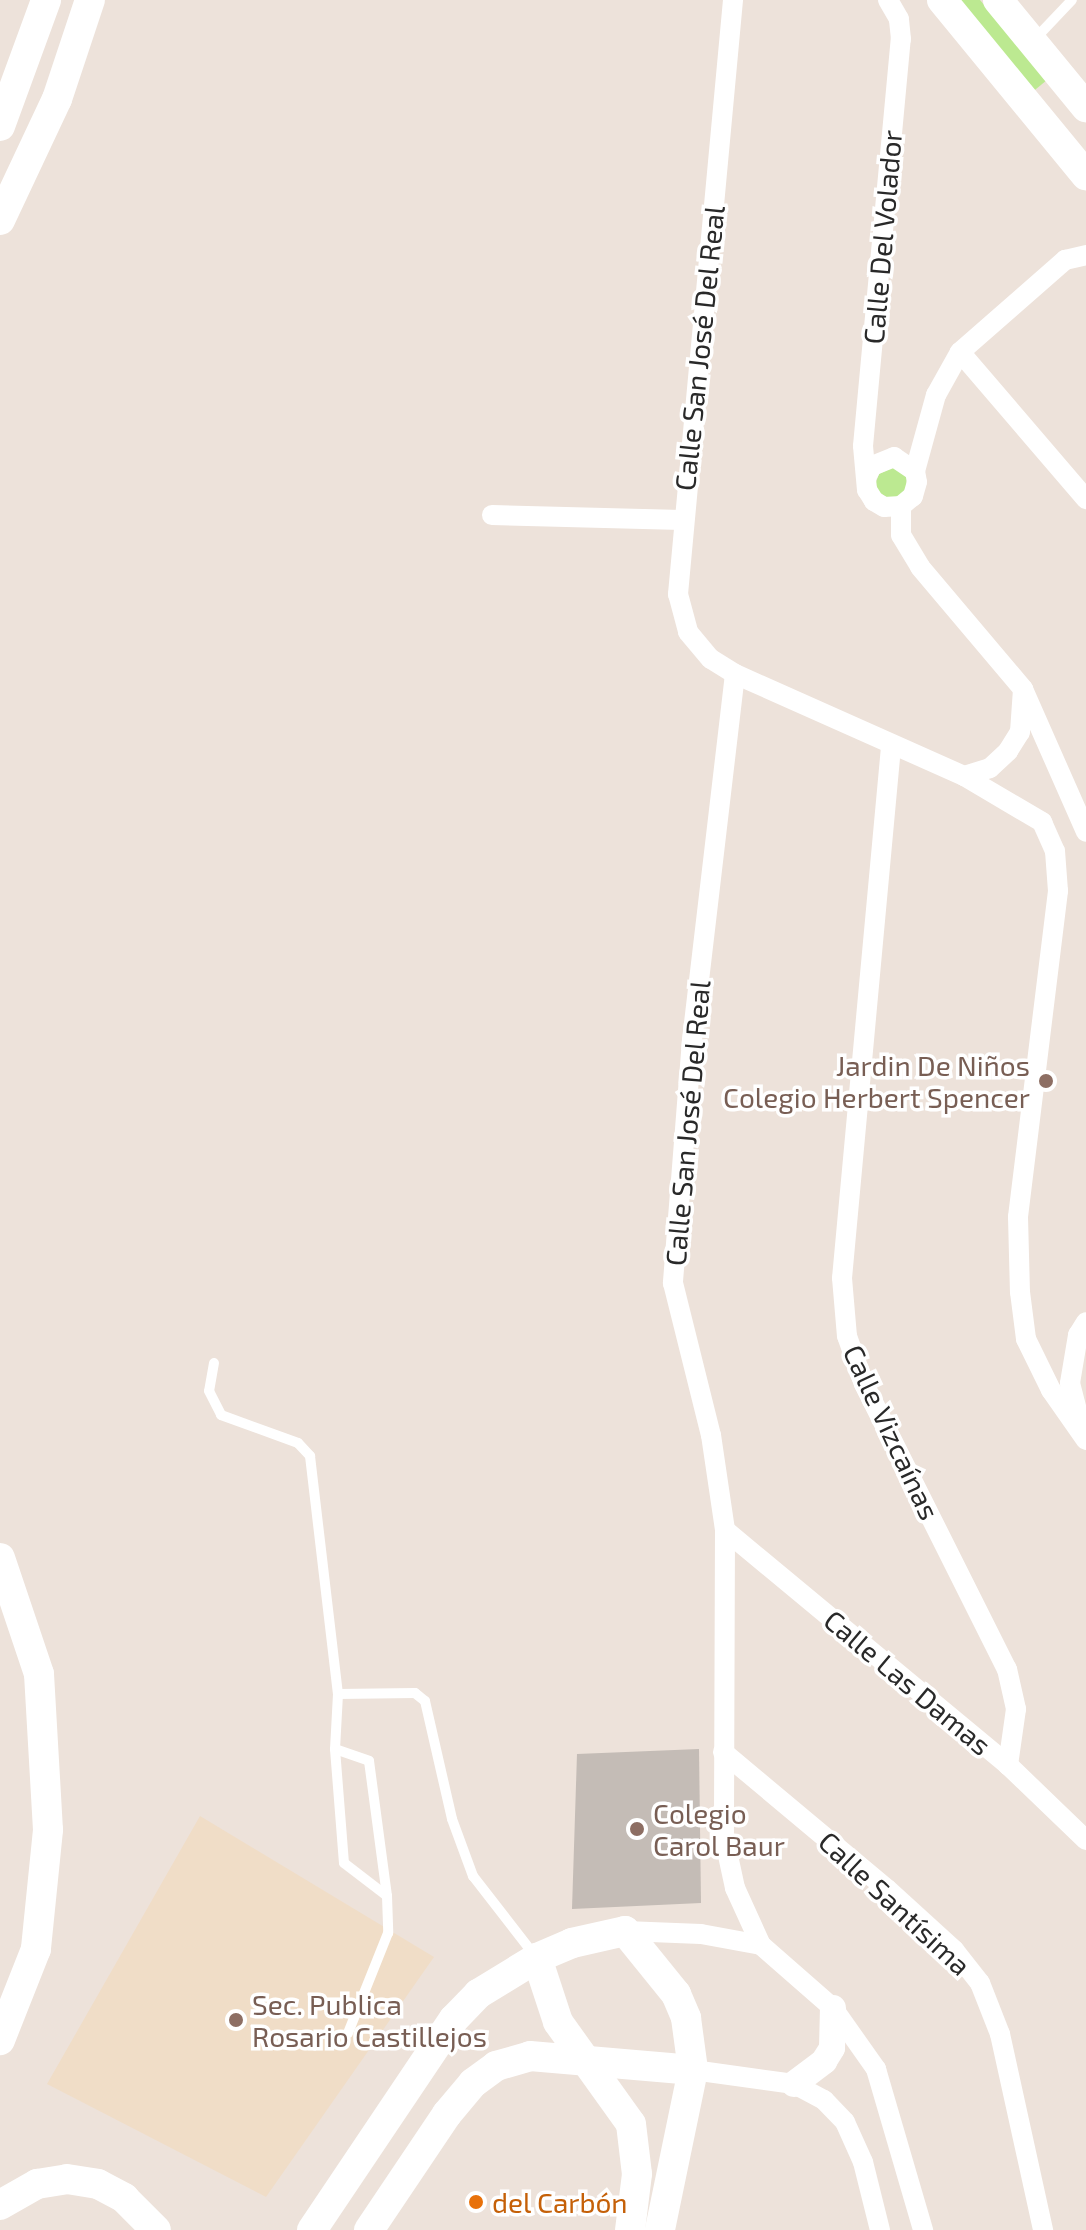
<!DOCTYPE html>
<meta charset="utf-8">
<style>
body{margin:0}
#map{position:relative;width:1086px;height:2230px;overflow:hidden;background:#ede2da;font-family:"Exo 2",sans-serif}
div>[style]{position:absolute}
.education>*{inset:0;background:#f0ddc7}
.green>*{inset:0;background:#bce991}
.building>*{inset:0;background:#c4bcb6}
.service>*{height:10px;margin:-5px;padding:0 5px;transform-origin:5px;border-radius:5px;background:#fff}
.minor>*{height:20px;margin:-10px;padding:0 10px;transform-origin:10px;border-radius:10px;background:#fff}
.tertiary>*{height:26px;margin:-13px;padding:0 13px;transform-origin:13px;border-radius:13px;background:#fff}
.secondary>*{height:30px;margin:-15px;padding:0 15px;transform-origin:15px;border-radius:15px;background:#fff}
.dots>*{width:22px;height:22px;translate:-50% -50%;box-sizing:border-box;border:4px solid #fff;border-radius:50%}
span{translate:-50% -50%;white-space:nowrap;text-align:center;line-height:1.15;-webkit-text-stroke:7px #fff;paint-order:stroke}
.street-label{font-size:28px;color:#292929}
.education-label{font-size:28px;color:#785e54}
.right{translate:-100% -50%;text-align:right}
.left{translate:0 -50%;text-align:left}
.food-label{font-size:28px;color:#c56008}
</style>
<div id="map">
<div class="education">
<div style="clip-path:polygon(200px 1816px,434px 1957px,266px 2197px,47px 2084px)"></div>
</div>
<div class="green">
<div style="clip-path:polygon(950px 0,980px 0,1047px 80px,1030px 94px)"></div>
<div style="clip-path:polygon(894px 467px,907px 476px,906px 493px,891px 500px,877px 491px,876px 482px,879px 474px)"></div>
</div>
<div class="building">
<div style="clip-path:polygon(699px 1749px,701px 1903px,572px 1909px,577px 1754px)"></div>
</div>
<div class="service">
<div style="left:1034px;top:40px;width:55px;rotate:-46.5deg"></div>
<div style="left:214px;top:1363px;width:28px;rotate:100deg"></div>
<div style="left:209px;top:1391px;width:27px;rotate:63deg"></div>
<div style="left:221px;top:1415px;width:82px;rotate:20deg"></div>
<div style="left:298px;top:1443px;width:18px;rotate:47deg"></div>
<div style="left:310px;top:1456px;width:240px;rotate:83.3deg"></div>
<div style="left:338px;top:1694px;width:55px;rotate:93.1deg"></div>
<div style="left:335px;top:1749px;width:114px;rotate:85.5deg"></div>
<div style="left:344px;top:1863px;width:54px;rotate:37.5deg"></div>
<div style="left:338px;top:1694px;width:77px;rotate:-0.7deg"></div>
<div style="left:415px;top:1693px;width:13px;rotate:39deg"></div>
<div style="left:425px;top:1701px;width:121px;rotate:77.1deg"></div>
<div style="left:452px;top:1819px;width:61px;rotate:69.8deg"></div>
<div style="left:473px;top:1876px;width:101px;rotate:52.2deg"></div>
<div style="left:335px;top:1749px;width:36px;rotate:19deg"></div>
<div style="left:369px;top:1761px;width:136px;rotate:82.4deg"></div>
<div style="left:387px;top:1896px;width:37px;rotate:88deg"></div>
<div style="left:388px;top:1933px;width:108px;rotate:111.8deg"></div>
</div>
<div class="minor">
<div style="left:733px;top:0;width:597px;rotate:95.29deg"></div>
<div style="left:678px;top:594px;width:39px;rotate:75deg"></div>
<div style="left:688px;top:632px;width:35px;rotate:50deg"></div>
<div style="left:711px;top:659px;width:28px;rotate:32deg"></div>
<div style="left:735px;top:674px;width:251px;rotate:24deg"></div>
<div style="left:964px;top:776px;width:91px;rotate:30.5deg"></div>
<div style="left:1042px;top:822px;width:32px;rotate:66deg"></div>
<div style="left:1055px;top:851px;width:40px;rotate:85.7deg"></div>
<div style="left:1058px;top:891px;width:328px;rotate:97deg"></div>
<div style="left:1018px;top:1217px;width:75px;rotate:88.5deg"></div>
<div style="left:1020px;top:1292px;width:47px;rotate:82.7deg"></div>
<div style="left:1026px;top:1339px;width:57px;rotate:63.9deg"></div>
<div style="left:1051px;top:1390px;width:61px;rotate:55deg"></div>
<div style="left:960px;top:352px;width:194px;rotate:49.4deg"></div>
<div style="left:915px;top:471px;width:79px;rotate:-74.6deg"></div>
<div style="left:936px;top:395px;width:49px;rotate:-60.8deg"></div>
<div style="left:960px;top:352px;width:140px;rotate:-41.2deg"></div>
<div style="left:1065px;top:260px;width:22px;rotate:-13deg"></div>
<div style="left:867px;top:476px;width:11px;rotate:-63deg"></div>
<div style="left:872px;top:466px;width:24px;rotate:-22deg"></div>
<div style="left:894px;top:457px;width:25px;rotate:34deg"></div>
<div style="left:915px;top:471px;width:11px;rotate:80deg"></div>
<div style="left:917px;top:482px;width:15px;rotate:106deg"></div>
<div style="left:913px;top:496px;width:16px;rotate:140deg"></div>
<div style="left:901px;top:506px;width:17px;rotate:177deg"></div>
<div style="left:884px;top:507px;width:12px;rotate:-149deg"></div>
<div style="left:874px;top:501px;width:13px;rotate:-122deg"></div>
<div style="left:867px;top:490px;width:44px;rotate:-95.2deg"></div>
<div style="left:863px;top:446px;width:409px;rotate:-84.7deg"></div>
<div style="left:901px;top:39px;width:20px;rotate:-96deg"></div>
<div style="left:899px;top:19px;width:22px;rotate:-120deg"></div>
<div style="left:901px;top:506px;width:29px;rotate:90deg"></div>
<div style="left:901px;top:535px;width:37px;rotate:59deg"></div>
<div style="left:920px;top:567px;width:160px;rotate:49.8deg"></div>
<div style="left:1023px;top:689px;width:156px;rotate:66.2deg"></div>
<div style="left:492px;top:515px;width:190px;rotate:1.5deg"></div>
<div style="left:735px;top:674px;width:369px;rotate:96.7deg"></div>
<div style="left:692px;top:1040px;width:244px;rotate:94.5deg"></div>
<div style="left:673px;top:1283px;width:157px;rotate:76deg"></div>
<div style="left:711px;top:1435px;width:96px;rotate:81.6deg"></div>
<div style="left:725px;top:1530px;width:307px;rotate:90.2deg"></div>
<div style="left:724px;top:1837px;width:52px;rotate:77.8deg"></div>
<div style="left:735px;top:1888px;width:63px;rotate:65.5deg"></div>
<div style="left:891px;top:747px;width:533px;rotate:95.27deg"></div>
<div style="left:842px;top:1278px;width:58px;rotate:85.1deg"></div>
<div style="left:847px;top:1336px;width:51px;rotate:70.5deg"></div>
<div style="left:864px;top:1384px;width:319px;rotate:63.4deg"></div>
<div style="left:1007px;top:1669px;width:41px;rotate:77.3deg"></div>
<div style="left:1016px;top:1709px;width:57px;rotate:98.1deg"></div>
<div style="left:964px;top:776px;width:27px;rotate:-17deg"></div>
<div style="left:990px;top:768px;width:25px;rotate:-43deg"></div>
<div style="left:1008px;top:751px;width:22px;rotate:-58deg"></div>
<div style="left:1020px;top:732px;width:39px;rotate:-86deg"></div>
<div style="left:1080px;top:1422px;width:40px;rotate:-104.4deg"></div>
<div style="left:1070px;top:1383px;width:49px;rotate:-80.5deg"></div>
<div style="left:1078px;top:1335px;width:15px;rotate:-58deg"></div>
<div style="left:725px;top:1530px;width:368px;rotate:39.7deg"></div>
<div style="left:1008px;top:1765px;width:108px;rotate:43.9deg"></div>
<div style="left:723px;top:1752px;width:214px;rotate:39.9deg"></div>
<div style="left:887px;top:1889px;width:91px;rotate:42.3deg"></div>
<div style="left:954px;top:1950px;width:42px;rotate:51.8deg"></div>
<div style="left:980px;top:1983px;width:55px;rotate:68.6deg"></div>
<div style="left:1000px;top:2034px;width:201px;rotate:77.6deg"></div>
<div style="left:625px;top:1931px;width:76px;rotate:2.3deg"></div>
<div style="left:701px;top:1934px;width:61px;rotate:10.4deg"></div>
<div style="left:761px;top:1945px;width:96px;rotate:41.2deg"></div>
<div style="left:833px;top:2008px;width:75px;rotate:54.8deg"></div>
<div style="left:876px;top:2069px;width:168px;rotate:73.7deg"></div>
<div style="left:693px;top:2070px;width:102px;rotate:7.9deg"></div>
<div style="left:794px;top:2084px;width:34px;rotate:28deg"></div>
<div style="left:824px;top:2100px;width:30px;rotate:46deg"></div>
<div style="left:845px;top:2122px;width:44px;rotate:65.8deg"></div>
<div style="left:863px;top:2162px;width:70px;rotate:76deg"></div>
</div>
<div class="tertiary">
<div style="left:794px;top:2084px;width:38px;rotate:-37deg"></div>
<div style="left:824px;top:2061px;width:15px;rotate:-58deg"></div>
<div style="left:832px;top:2048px;width:40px;rotate:-88.6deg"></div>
</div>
<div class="secondary">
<div style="left:942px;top:0;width:227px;rotate:50.6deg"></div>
<div style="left:998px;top:0;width:139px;rotate:50.6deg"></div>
<div style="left:0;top:126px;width:134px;rotate:-69.9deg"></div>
<div style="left:0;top:220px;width:134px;rotate:-64.8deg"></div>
<div style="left:57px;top:99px;width:104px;rotate:-71.6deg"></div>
<div style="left:0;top:1558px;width:122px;rotate:71.4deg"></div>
<div style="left:39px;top:1674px;width:156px;rotate:86.7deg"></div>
<div style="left:48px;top:1830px;width:120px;rotate:95.8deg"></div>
<div style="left:36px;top:1949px;width:98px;rotate:111.6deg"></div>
<div style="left:537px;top:1958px;width:67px;rotate:71.8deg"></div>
<div style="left:558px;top:2022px;width:125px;rotate:54.4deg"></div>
<div style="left:631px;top:2124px;width:50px;rotate:83.2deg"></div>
<div style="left:637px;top:2174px;width:56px;rotate:97.1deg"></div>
<div style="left:0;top:2205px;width:43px;rotate:-29.6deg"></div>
<div style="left:37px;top:2184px;width:30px;rotate:-9deg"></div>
<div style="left:67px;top:2179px;width:31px;rotate:9deg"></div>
<div style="left:98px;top:2184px;width:30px;rotate:28deg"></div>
<div style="left:124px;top:2198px;width:45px;rotate:45deg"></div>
<div style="left:312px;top:2230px;width:254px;rotate:-56.1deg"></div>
<div style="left:454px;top:2019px;width:35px;rotate:-46deg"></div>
<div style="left:478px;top:1994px;width:69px;rotate:-31.4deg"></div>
<div style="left:537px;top:1958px;width:38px;rotate:-23deg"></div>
<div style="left:572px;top:1943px;width:54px;rotate:-12.8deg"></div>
<div style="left:625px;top:1931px;width:81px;rotate:51deg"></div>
<div style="left:676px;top:1994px;width:26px;rotate:67deg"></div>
<div style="left:686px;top:2018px;width:52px;rotate:82.3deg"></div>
<div style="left:693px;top:2070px;width:163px;rotate:101.7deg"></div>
<div style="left:369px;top:2230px;width:140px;rotate:-56.1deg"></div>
<div style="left:447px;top:2114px;width:40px;rotate:-50deg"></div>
<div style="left:473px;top:2083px;width:29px;rotate:-36deg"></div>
<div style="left:496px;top:2066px;width:35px;rotate:-16deg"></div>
<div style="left:530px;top:2056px;width:164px;rotate:4.9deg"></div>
</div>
<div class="dots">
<div style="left:1046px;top:1081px;background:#8d6e63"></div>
<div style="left:637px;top:1829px;background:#8d6e63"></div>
<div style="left:236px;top:2020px;background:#8d6e63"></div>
<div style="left:476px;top:2202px;background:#e8710a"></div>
</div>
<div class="street-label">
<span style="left:882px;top:237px;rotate:-85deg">Calle Del Volador</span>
<span style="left:699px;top:348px;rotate:-84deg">Calle San José Del Real</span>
<span style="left:687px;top:1123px;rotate:-85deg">Calle San José Del Real</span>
<span style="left:892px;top:1432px;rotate:65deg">Calle Vizcaínas</span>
<span style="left:908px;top:1682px;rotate:40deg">Calle Las Damas</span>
<span style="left:895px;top:1903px;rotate:43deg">Calle Santísima</span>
</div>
<div class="education-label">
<span class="right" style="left:1030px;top:1081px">Jardin De Niños<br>Colegio Herbert Spencer</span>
<span class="left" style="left:653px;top:1829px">Colegio<br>Carol Baur</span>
<span class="left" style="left:252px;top:2020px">Sec. Publica<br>Rosario Castillejos</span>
</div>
<div class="food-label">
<span class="left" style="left:492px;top:2202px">del Carbón</span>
</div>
</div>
